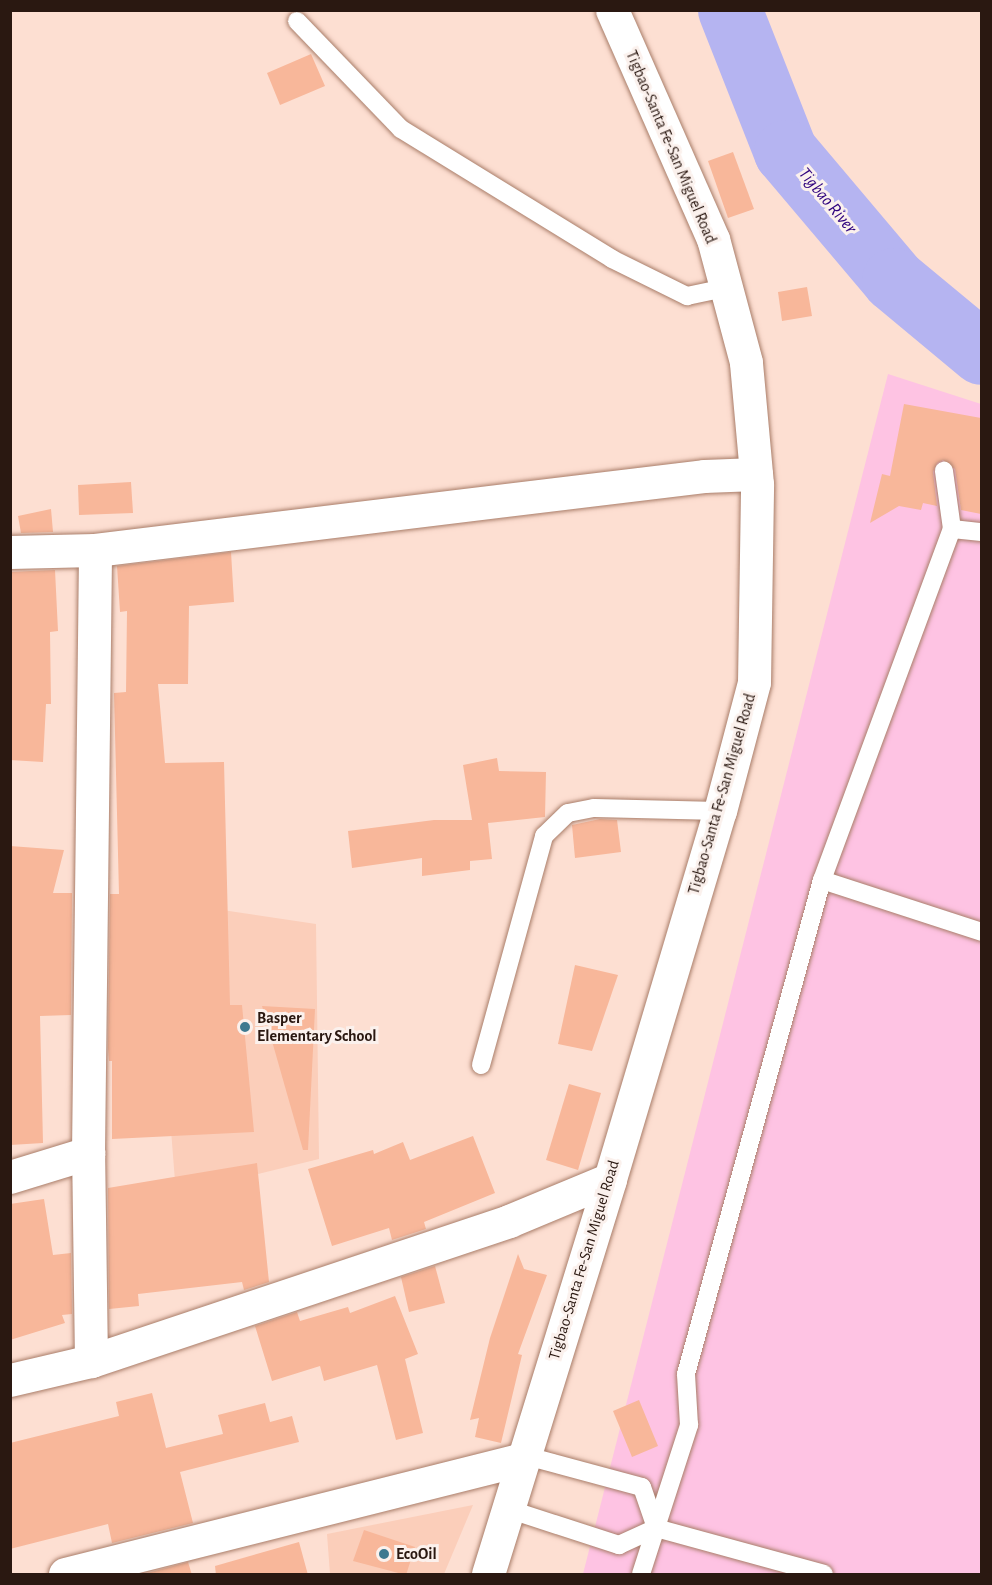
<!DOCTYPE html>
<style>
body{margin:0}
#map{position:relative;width:992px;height:1585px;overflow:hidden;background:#fddfd2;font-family:"Alegreya Sans",sans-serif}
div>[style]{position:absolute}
.built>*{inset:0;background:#fbceba}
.green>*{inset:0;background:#fec3e3}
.river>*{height:64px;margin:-32px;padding:0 32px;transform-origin:32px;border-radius:32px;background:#b5b4f1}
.building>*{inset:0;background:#f8b79a}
.roads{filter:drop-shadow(0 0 2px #a97d69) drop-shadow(0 0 2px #a97d69)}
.lane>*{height:18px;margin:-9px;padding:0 9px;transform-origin:9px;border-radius:9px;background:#fff}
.street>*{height:33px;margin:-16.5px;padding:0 16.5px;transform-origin:16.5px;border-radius:16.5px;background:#fff}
.secondary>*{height:33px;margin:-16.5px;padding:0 16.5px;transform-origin:16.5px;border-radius:16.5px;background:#fff}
.dots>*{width:16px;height:16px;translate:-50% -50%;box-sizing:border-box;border:3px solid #fbf1ed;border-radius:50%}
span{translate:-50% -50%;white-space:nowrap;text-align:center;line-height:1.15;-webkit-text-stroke:6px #fbf1ed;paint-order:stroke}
.street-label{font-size:16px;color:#2a1811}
.poi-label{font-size:16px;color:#2a1811;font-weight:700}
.left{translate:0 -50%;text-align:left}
.water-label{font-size:18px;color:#2d007d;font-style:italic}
.frame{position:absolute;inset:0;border:12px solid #2a1811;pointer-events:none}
</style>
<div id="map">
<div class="built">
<div style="clip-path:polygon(175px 903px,316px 924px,319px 1159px,176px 1194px,171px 1130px)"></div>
<div style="clip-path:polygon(473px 1505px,444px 1574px,330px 1574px,327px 1534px)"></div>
</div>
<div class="green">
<div style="clip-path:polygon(888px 374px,981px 404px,981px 1574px,583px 1574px)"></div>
</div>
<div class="river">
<div style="left:730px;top:10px;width:153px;rotate:68.5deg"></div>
<div style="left:786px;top:152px;width:167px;rotate:49.8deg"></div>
<div style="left:894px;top:280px;width:114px;rotate:39.7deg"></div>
</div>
<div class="building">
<div style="clip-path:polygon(311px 54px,325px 86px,280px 105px,267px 73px)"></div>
<div style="clip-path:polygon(733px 152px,754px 209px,728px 218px,708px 161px)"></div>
<div style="clip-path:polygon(807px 287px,812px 316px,782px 321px,778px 292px)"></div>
<div style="clip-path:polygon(904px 404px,981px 418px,981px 514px,961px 510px,955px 469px,943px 460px,937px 463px,933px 472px,937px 506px,923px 503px,921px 510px,899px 506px,870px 523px,882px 474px,890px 476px)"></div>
<div style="clip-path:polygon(131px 482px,133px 513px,79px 515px,78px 485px)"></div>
<div style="clip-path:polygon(51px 509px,53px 532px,21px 533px,18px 516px)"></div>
<div style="clip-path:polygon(231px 552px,234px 602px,189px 606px,188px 684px,158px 684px,165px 763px,224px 762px,230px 1005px,242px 1005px,254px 1132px,112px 1139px,112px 1061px,109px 1061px,108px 1048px,110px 894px,119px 894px,114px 693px,126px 692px,127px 611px,120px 612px,117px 566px)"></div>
<div style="clip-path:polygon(55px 570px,58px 631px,50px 632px,51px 704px,46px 704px,43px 762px,10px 760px,10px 572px)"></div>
<div style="clip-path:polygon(497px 758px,499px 771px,546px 772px,545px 817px,488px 823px,492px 859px,470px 861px,470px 870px,422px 876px,422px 858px,352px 868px,348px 831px,434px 820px,472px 820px,463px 765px)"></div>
<div style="clip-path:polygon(600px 819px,617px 820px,621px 852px,575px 858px,572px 825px)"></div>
<div style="clip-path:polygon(10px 846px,64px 850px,53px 893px,72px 893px,71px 1015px,40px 1016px,43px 1143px,10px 1145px)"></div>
<div style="clip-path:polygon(575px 965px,618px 975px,592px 1051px,558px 1044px)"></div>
<div style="clip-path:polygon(262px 1006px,315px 1009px,308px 1150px,303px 1150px)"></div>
<div style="clip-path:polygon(569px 1084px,601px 1093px,578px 1170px,546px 1160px)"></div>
<div style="clip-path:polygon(473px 1136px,495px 1193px,424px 1222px,426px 1229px,392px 1240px,389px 1228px,332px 1246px,308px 1169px,373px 1150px,374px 1154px,403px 1142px,410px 1160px)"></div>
<div style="clip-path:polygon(257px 1163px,269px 1282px,244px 1290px,242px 1282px,138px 1294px,139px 1306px,109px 1309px,108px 1188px)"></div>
<div style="clip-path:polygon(44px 1199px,53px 1255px,71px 1253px,72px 1314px,62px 1315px,65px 1323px,10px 1340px,10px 1204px)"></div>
<div style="clip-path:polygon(518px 1254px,524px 1269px,547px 1275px,518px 1354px,522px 1355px,501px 1443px,475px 1437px,479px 1418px,470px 1420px,490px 1338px)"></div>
<div style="clip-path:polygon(435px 1266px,445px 1303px,409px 1312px,401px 1277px)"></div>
<div style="clip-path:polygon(395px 1296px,418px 1354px,405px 1359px,423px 1433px,396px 1440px,377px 1365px,324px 1381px,320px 1366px,272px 1381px,255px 1326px,297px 1312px,300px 1321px,348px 1307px,350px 1313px)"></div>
<div style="clip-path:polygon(152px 1393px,166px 1448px,223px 1434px,218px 1415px,265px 1403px,270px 1422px,292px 1416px,299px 1442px,180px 1472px,193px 1523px,112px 1543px,108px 1524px,10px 1549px,10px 1443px,119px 1416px,116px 1402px)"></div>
<div style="clip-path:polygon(639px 1400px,658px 1446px,632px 1457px,613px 1411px)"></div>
<div style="clip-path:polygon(364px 1530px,415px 1547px,406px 1575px,353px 1561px)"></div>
<div style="clip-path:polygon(299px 1542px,308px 1575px,216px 1575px,215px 1566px)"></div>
<div style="clip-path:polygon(188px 1562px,192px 1575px,140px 1575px)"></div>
</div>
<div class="roads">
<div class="lane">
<div style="left:297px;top:21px;width:150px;rotate:46.1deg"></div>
<div style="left:401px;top:129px;width:248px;rotate:31.6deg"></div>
<div style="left:612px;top:259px;width:84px;rotate:26.3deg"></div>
<div style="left:687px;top:296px;width:40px;rotate:-12deg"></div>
<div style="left:952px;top:529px;width:30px;rotate:6deg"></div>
<div style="left:822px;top:880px;width:168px;rotate:18deg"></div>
<div style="left:481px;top:1065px;width:238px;rotate:-74.6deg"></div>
<div style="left:544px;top:836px;width:33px;rotate:-44deg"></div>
<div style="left:568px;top:813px;width:26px;rotate:-11deg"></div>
<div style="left:594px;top:808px;width:126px;rotate:1.4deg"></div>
<div style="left:523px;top:1455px;width:123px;rotate:15.1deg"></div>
<div style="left:642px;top:1487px;width:43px;rotate:71.1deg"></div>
<div style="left:508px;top:1509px;width:117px;rotate:18deg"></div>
<div style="left:619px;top:1545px;width:41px;rotate:-24.7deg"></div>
<div style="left:656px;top:1528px;width:174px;rotate:15.3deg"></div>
<div style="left:641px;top:1574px;width:157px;rotate:-72.1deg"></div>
<div style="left:689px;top:1425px;width:51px;rotate:-93.4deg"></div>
<div style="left:686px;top:1374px;width:512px;rotate:-74.61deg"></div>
<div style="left:822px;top:880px;width:374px;rotate:-69.7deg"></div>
<div style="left:952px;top:529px;width:59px;rotate:-97.9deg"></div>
</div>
<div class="street">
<div style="left:10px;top:552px;width:85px;rotate:-1.3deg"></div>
<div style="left:95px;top:550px;width:613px;rotate:-6.93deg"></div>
<div style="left:704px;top:476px;width:52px;rotate:-2.2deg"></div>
<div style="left:10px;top:1177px;width:82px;rotate:-17.1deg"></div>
<div style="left:91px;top:1361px;width:208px;rotate:-90.8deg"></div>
<div style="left:88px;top:1153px;width:603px;rotate:-89.33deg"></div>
<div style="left:10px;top:1380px;width:83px;rotate:-13.2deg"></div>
<div style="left:91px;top:1361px;width:441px;rotate:-18.5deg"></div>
<div style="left:509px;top:1221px;width:109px;rotate:-22.6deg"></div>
<div style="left:65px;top:1574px;width:471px;rotate:-14.1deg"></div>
</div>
<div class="secondary">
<div style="left:488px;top:1574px;width:413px;rotate:-72.8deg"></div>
<div style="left:610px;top:1179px;width:384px;rotate:-73.4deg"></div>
<div style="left:720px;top:811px;width:133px;rotate:-75.2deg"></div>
<div style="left:754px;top:682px;width:198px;rotate:-89.1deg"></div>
<div style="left:757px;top:484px;width:122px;rotate:-95.2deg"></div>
<div style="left:746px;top:362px;width:127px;rotate:-105deg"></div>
<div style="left:713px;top:239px;width:250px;rotate:-113.8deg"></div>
</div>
</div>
<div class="dots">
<div style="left:245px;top:1027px;background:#3d7990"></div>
<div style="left:384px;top:1554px;background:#3d7990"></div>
</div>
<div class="street-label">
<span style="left:671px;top:147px;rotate:67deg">Tigbao-Santa Fe-San Miguel Road</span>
<span style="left:722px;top:794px;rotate:-74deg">Tigbao-Santa Fe-San Miguel Road</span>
<span style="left:584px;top:1260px;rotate:-73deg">Tigbao-Santa Fe-San Miguel Road</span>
</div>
<div class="poi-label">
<span class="left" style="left:257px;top:1027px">Basper<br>Elementary School</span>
<span class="left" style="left:396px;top:1554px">EcoOil</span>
</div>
<div class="water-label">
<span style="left:827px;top:201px;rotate:50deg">Tigbao River</span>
</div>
<div class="frame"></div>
</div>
